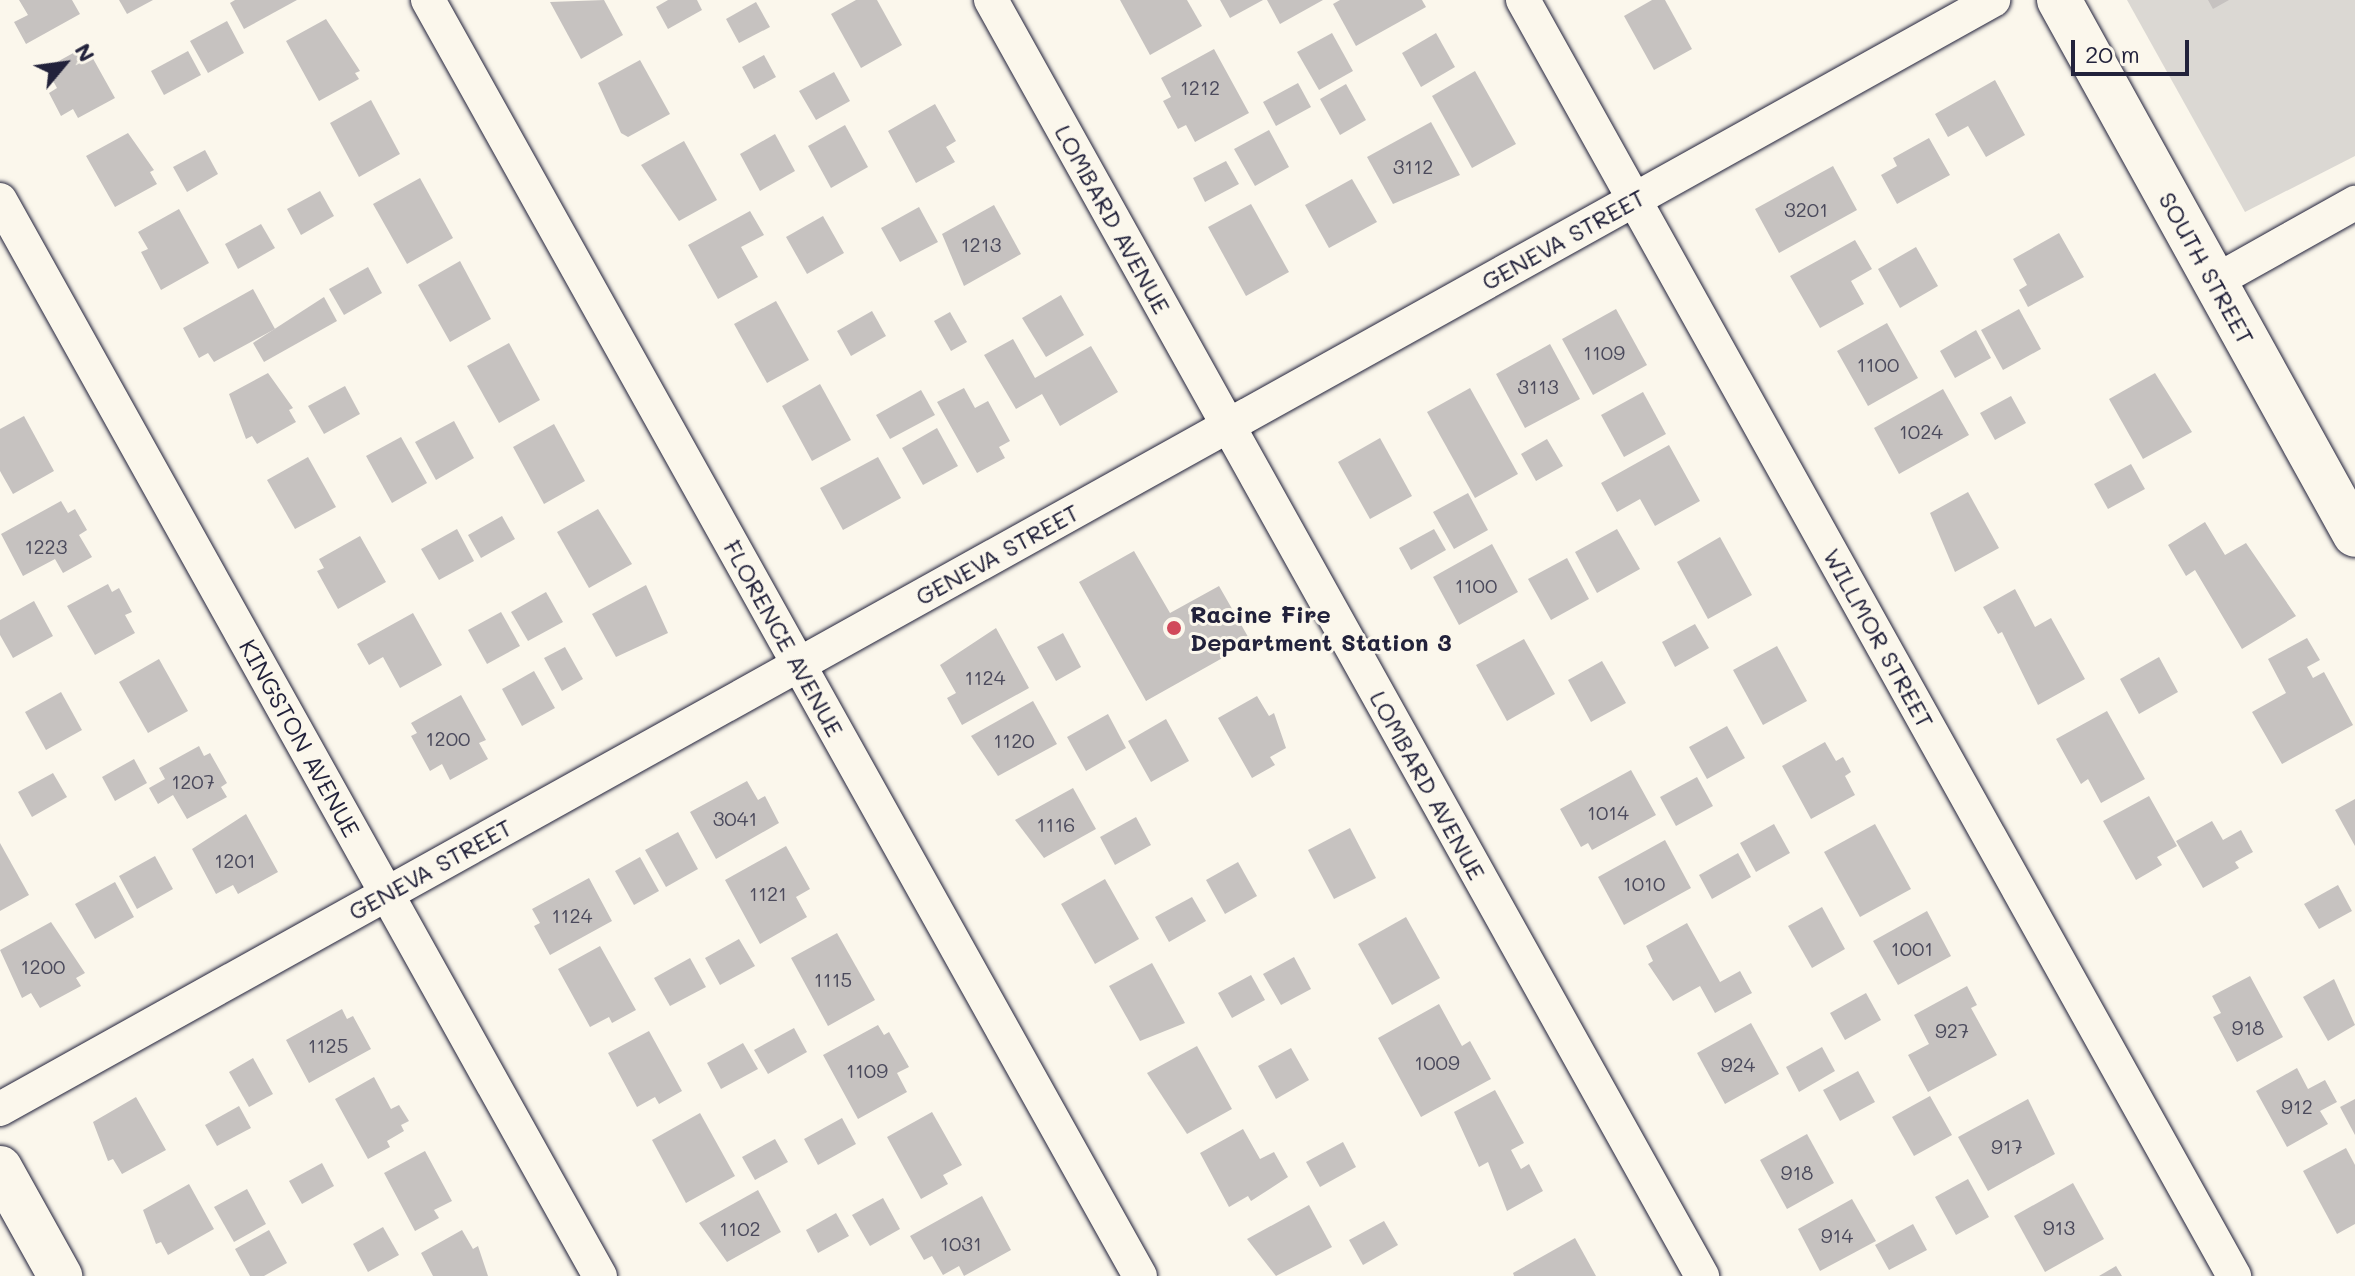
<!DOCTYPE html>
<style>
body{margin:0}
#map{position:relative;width:2355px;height:1276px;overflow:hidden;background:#fbf7ec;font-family:Mali,sans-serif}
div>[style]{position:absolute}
.green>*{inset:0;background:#dbd8d3}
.building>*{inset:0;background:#c6c2c0}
.roads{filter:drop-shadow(0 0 2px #22223b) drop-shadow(0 0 2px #22223b)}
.minor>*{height:34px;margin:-17px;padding:0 17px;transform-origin:17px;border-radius:17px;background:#fbf7ec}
.tertiary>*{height:44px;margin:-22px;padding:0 22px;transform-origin:22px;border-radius:22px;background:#fbf7ec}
.dots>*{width:22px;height:22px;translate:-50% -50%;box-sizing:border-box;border:4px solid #fbf7ec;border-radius:50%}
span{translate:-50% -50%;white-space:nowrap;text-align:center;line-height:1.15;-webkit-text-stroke:6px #fbf7ec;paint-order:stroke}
.number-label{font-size:20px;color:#4b4a5c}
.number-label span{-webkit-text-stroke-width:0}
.street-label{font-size:24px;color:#22223b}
.poi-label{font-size:24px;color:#22223b;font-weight:700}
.left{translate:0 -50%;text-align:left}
.north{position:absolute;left:24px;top:24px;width:80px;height:80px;-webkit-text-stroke:6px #fbf7ec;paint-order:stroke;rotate:61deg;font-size:22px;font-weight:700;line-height:32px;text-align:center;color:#22223b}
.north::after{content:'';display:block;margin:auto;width:28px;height:36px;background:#22223b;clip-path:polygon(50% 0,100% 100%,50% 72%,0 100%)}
.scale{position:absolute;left:2071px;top:40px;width:118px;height:36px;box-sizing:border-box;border:4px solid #22223b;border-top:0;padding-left:10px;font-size:24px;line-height:28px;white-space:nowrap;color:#22223b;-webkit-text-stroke:6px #fbf7ec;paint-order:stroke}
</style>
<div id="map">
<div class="green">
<div style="clip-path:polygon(2127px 0,2355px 0,2355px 156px,2245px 212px)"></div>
</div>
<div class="building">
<div style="clip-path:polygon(19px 0,72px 0,80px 14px,26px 44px,14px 22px,28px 15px)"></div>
<div style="clip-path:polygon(119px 0,153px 0,127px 14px)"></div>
<div style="clip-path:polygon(235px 0,297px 0,244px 29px,230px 3px)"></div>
<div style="clip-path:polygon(604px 0,623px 35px,581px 59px,550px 2px)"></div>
<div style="clip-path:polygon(668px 0,697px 0,702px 10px,668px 29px,656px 7px)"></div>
<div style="clip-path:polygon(856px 0,877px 0,902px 45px,861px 68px,831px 14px)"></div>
<div style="clip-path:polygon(1120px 0,1187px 0,1202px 26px,1150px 55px)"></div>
<div style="clip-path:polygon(1220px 0,1263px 0,1230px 18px)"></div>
<div style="clip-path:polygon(1267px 0,1323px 0,1280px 24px)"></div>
<div style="clip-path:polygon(1340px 0,1422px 0,1426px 7px,1356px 46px,1333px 4px)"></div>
<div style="clip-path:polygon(1652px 0,1665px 0,1692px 49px,1654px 70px,1624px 16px)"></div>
<div style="clip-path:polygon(2208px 0,2229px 0,2213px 9px)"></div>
<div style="clip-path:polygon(756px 2px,770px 27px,739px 43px,726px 19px)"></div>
<div style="clip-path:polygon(326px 19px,360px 71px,355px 73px,359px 79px,319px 101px,286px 41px)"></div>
<div style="clip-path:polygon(227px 21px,244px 53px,208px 73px,190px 41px)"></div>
<div style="clip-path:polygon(1332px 33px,1353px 71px,1319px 90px,1297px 52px)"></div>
<div style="clip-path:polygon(1436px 33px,1455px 67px,1421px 87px,1402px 53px)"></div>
<div style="clip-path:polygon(86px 46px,115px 98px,78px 118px,73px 109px,61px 116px,49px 93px,57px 88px,46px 68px)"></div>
<div style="clip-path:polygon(1214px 49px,1249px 113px,1195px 142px,1186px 125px,1178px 129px,1163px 101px,1171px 97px,1161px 78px)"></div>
<div style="clip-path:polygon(188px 51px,201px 75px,164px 95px,151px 71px)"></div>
<div style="clip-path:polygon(764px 55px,776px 77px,754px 89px,742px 67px)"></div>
<div style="clip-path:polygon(640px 60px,670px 114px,628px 137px,621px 133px,598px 83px)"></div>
<div style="clip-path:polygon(1475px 71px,1516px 144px,1472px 168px,1432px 96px)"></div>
<div style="clip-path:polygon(834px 72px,850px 101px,816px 120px,799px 91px)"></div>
<div style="clip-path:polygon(1995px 80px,2025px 135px,1986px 157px,1968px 126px,1948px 137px,1935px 114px)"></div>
<div style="clip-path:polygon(1298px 83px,1311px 107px,1276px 126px,1263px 102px)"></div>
<div style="clip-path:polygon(1346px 84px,1366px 120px,1340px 135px,1320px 99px)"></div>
<div style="clip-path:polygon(371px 100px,400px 154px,359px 177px,330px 123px)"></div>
<div style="clip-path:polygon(935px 104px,956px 141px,946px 147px,955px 162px,916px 183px,888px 131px)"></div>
<div style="clip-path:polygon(1431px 122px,1460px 175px,1393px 204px,1367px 157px)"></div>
<div style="clip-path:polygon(845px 125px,868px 167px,831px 188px,808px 146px)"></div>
<div style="clip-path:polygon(1269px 130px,1289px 167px,1255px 186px,1234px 149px)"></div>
<div style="clip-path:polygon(128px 133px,154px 170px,150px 172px,157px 184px,115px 207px,86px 156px)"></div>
<div style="clip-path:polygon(775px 134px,795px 171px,760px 191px,740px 154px)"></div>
<div style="clip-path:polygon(1929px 138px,1950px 175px,1897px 204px,1881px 175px,1897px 166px,1893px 158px)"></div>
<div style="clip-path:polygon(684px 141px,717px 200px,679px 221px,641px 165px)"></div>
<div style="clip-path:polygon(205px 150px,218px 174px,187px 192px,173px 167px)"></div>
<div style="clip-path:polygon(1226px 161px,1239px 184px,1205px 202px,1193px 178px)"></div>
<div style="clip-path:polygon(1833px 166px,1857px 210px,1779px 253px,1755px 209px)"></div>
<div style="clip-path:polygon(420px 178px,453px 238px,407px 264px,373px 204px)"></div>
<div style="clip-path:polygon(1352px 179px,1377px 222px,1329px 248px,1305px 205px)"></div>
<div style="clip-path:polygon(320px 191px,334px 216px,301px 235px,287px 209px)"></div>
<div style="clip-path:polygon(1251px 204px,1289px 272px,1246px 296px,1208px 227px)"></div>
<div style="clip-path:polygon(994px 205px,1021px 254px,964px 286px,942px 234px)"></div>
<div style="clip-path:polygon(919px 207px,938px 242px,900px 262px,881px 228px)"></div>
<div style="clip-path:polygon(179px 209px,209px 263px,161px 290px,141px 252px,148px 249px,138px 232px)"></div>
<div style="clip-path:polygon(750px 211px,764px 235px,741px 247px,758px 277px,718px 299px,688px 245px)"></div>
<div style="clip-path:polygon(823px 216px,844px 253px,807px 274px,786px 237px)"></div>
<div style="clip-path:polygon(261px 224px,275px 248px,238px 269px,225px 244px)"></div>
<div style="clip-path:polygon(2059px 233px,2084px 277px,2028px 307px,2019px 290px,2027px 285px,2013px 259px)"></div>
<div style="clip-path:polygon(1855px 240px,1872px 269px,1851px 281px,1864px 304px,1820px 328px,1790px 276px)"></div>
<div style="clip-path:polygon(1916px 247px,1938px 286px,1900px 308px,1878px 269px)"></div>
<div style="clip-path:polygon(460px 261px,491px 319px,450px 342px,418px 285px)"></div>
<div style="clip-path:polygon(368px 267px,382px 293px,344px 315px,329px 289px)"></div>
<div style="clip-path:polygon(253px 289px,275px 329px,214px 362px,208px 353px,199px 358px,183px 328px)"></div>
<div style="clip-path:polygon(1061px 295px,1084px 335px,1046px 357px,1022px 318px)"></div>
<div style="clip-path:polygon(324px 297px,337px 321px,264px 362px,253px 343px)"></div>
<div style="clip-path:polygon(776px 301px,809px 360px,767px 383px,734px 324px)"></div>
<div style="clip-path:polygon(1616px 309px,1647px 365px,1593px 395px,1562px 339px)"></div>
<div style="clip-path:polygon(2019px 309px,2041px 349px,2003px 370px,1981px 330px)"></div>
<div style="clip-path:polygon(872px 311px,886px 336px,851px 356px,837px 331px)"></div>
<div style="clip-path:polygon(950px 312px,967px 342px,951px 351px,934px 321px)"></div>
<div style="clip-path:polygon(1887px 323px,1918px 378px,1868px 406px,1837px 351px)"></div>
<div style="clip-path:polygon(1976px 330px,1991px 358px,1955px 378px,1940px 351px)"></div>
<div style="clip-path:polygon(1013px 339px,1035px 378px,1091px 346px,1118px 392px,1060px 426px,1042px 394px,1016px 409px,984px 355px)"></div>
<div style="clip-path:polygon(509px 343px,540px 400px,499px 423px,467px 366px)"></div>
<div style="clip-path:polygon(1550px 344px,1580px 399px,1525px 428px,1496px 374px)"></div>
<div style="clip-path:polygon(268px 373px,293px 408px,289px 410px,296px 422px,257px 444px,252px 436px,246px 439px,229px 394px)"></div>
<div style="clip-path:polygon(2155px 373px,2192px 432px,2143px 459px,2109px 399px)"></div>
<div style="clip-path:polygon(820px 384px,851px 440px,812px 461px,782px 406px)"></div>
<div style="clip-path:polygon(345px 386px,360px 414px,324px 434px,308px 406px)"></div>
<div style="clip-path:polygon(964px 388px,975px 408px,988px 401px,1010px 441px,999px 447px,1005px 458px,977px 473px,937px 402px)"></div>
<div style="clip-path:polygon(1470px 388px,1518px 474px,1475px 498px,1427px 412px)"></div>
<div style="clip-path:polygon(1943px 389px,1969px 435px,1899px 474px,1874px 428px)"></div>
<div style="clip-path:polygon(921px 390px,935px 415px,890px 439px,876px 415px)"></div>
<div style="clip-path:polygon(1643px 392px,1666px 434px,1624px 457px,1601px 415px)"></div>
<div style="clip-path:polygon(2011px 396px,2026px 423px,1995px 440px,1980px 413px)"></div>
<div style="clip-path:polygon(24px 416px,54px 471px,13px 494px,0 471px,0 429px)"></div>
<div style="clip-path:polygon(454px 421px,474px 458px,436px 480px,415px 442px)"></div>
<div style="clip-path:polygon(554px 424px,585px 481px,544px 504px,513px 447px)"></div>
<div style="clip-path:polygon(937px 428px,958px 466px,923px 485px,902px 448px)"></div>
<div style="clip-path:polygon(401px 437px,427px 483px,392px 503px,366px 456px)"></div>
<div style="clip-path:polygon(1380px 438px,1412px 496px,1370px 519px,1338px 462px)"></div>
<div style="clip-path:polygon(1547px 439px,1563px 466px,1536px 481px,1521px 454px)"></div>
<div style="clip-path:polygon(1669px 445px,1700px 501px,1655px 526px,1640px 499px,1617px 512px,1601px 483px)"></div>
<div style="clip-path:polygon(308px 457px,336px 507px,295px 529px,267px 480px)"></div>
<div style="clip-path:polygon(878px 457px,901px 498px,843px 530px,820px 488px)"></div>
<div style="clip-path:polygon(2131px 464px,2145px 489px,2108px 509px,2094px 484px)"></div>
<div style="clip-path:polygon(1968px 492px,1999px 548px,1955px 572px,1930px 513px)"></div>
<div style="clip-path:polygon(1468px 493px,1488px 530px,1454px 549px,1433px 512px)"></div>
<div style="clip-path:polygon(61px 501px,68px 513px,75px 509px,87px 530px,79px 535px,92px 557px,63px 573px,55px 559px,23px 576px,1px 534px)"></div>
<div style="clip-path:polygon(598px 509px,632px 564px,589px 588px,557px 532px)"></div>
<div style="clip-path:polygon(502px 516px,515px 539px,481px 558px,468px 535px)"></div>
<div style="clip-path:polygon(2205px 522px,2225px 555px,2246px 543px,2296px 616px,2242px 649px,2195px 570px,2186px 576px,2168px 545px)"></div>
<div style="clip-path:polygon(457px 529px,474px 561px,439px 580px,421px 549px)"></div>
<div style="clip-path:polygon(1434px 529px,1446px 550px,1411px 570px,1399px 548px)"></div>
<div style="clip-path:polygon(1617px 529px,1640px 569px,1597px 593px,1575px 552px)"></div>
<div style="clip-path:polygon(360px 536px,386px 582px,338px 609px,317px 571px,324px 568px,319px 559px)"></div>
<div style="clip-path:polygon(1720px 537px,1752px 595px,1708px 619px,1677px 562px)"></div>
<div style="clip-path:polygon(1492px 544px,1518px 592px,1459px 625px,1433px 577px)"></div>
<div style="clip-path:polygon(1134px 551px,1170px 613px,1219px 586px,1251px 642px,1146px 701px,1079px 582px)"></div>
<div style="clip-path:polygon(1567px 558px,1589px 599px,1551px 620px,1528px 579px)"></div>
<div style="clip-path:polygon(108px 584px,112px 592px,119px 588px,132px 612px,125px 615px,135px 633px,95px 655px,67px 606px)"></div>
<div style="clip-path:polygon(646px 585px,668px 633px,616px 657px,592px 614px)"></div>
<div style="clip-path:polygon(2015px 589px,2035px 627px,2051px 618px,2085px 679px,2038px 705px,2002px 632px,1998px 634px,1983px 607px)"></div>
<div style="clip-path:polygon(546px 592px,563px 622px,528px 641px,511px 612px)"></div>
<div style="clip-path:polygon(34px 601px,53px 636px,13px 658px,0 635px,0 620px)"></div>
<div style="clip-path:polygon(501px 612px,520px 646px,487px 664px,468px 630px)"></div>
<div style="clip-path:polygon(413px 613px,442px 665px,400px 688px,383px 657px,369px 665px,357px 644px)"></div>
<div style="clip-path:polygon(1695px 624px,1709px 648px,1675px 667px,1662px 642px)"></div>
<div style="clip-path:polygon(996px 628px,1029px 688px,962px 725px,947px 698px,956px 693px,940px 665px)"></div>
<div style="clip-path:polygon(1063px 633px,1081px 667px,1056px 681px,1037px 647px)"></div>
<div style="clip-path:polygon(2307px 638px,2320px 660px,2307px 667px,2313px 678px,2324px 672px,2353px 725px,2282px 764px,2252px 712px,2286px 693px,2268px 659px)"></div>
<div style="clip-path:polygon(1524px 639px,1555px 694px,1507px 721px,1476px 665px)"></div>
<div style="clip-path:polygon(1777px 646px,1807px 701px,1763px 725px,1733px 670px)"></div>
<div style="clip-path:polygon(565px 647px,583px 679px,562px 691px,544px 658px)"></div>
<div style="clip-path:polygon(2159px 657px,2178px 692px,2139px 714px,2120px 679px)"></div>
<div style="clip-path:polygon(159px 659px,188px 711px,148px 733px,119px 682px)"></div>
<div style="clip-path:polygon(1602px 661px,1626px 703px,1591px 722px,1568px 680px)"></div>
<div style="clip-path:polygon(534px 671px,555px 708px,522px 726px,502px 689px)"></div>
<div style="clip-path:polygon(61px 692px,82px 730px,46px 750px,25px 712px)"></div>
<div style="clip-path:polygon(461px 695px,486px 740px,479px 743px,488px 759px,450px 780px,442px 764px,430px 771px,411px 736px,417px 733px,411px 723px)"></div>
<div style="clip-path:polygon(1257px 696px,1269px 716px,1274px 713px,1286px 748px,1270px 757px,1275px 765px,1252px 778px,1218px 718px)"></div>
<div style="clip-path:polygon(1033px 701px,1057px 744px,998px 776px,971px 736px)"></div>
<div style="clip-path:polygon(2107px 711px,2145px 779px,2101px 803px,2088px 779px,2081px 784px,2056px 739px)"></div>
<div style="clip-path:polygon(1108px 714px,1126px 748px,1086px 771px,1067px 737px)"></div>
<div style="clip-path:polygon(1166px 719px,1189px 761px,1151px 782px,1128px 741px)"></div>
<div style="clip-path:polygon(1727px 726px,1745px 758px,1707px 779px,1689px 747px)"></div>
<div style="clip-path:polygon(1825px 742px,1836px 761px,1843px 757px,1851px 772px,1845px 776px,1855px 795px,1811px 819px,1782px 766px)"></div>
<div style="clip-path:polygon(199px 746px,204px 756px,210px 753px,227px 783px,221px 787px,227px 797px,187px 819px,173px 795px,158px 804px,149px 788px,165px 779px,159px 768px)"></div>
<div style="clip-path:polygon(134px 759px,147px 783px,115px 801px,102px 777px)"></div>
<div style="clip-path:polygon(1631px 770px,1656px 815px,1592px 850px,1588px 843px,1581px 847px,1560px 809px)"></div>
<div style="clip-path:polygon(53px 773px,67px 797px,32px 817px,18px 792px)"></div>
<div style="clip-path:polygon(1697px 777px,1713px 806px,1676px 826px,1660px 797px)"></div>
<div style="clip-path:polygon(747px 781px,758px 800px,765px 796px,779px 823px,716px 859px,690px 812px)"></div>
<div style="clip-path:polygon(1073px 788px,1096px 829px,1044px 858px,1015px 820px)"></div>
<div style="clip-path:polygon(2149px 796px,2177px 846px,2157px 857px,2162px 865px,2136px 880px,2103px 821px)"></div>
<div style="clip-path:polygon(2355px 799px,2355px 846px,2335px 810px)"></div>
<div style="clip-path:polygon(246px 814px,278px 872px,238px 894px,233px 885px,216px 894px,192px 849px)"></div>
<div style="clip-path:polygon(1136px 817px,1151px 845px,1115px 865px,1100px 837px)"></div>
<div style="clip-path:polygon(2212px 821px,2223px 840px,2241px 830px,2253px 852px,2235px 862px,2239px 868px,2203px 888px,2176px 841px)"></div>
<div style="clip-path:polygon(1774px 824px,1790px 853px,1756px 872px,1740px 843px)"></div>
<div style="clip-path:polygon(1875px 824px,1911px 889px,1860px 917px,1824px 852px)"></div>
<div style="clip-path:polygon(1350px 828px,1376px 878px,1334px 899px,1308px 850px)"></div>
<div style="clip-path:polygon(678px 832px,698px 869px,666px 887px,645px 850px)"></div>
<div style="clip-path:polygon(1665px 840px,1691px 888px,1624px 925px,1598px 877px)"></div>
<div style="clip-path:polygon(0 843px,29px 895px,0 911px)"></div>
<div style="clip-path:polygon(786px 846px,810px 889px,796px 897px,807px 917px,760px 944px,725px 880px)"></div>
<div style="clip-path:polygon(1738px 853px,1751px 877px,1712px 899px,1699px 875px)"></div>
<div style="clip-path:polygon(155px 856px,173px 889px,137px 909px,119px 876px)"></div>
<div style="clip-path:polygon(640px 857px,659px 891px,634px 905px,615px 871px)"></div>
<div style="clip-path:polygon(1238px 862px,1257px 896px,1225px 914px,1206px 880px)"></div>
<div style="clip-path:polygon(589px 878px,612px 921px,550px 955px,534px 926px,540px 923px,532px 909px)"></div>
<div style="clip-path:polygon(1105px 879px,1139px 939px,1095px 964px,1061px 904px)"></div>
<div style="clip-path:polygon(115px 882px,134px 917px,95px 939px,75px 904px)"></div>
<div style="clip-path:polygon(2338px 885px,2352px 911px,2319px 929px,2304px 904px)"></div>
<div style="clip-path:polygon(1192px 897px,1206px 921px,1169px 942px,1155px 917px)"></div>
<div style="clip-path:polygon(1822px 907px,1845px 949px,1812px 968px,1788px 926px)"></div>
<div style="clip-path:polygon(1927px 911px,1951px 956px,1898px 985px,1873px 941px)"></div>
<div style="clip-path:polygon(1406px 917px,1440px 978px,1392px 1005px,1358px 944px)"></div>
<div style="clip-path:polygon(51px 922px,85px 973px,76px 978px,81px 986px,40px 1008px,31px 993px,22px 998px,0 950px)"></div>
<div style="clip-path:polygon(1687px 923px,1720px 982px,1740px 971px,1752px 993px,1715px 1013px,1700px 986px,1673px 1001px,1648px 964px,1653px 961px,1646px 946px)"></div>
<div style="clip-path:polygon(837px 933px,875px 1000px,828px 1026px,791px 958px)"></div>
<div style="clip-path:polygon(739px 939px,755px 966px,720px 985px,705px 958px)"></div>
<div style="clip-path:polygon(600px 946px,636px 1010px,612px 1023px,609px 1017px,590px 1027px,558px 969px)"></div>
<div style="clip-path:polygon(1294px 957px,1311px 989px,1281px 1005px,1263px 974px)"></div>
<div style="clip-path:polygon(690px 958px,706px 987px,670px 1006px,654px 978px)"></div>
<div style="clip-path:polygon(1152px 963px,1185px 1023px,1140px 1041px,1109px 986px)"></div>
<div style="clip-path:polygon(1251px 975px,1265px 1000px,1232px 1018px,1218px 993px)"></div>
<div style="clip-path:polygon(2250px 976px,2283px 1037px,2237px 1062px,2213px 1017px,2221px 1013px,2212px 996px)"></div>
<div style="clip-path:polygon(2334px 979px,2355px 1025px,2328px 1041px,2303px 997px)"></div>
<div style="clip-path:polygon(1967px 986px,1977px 1005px,1971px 1008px,1997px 1055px,1928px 1092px,1908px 1055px,1929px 1044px,1914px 1015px)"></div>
<div style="clip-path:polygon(1866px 993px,1881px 1020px,1845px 1040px,1830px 1013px)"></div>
<div style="clip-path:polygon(1439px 1004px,1462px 1046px,1470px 1041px,1491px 1079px,1421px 1117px,1378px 1038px)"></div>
<div style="clip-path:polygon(342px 1009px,347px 1019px,353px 1016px,371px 1049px,309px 1083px,286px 1040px)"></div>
<div style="clip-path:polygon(1751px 1023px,1779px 1074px,1725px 1104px,1697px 1053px)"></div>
<div style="clip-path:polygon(878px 1025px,884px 1035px,889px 1032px,909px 1067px,897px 1073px,907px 1092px,858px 1119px,823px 1055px)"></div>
<div style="clip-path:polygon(794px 1028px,807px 1052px,768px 1074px,754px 1050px)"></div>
<div style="clip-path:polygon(649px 1031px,682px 1091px,659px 1104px,655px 1097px,637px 1107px,608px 1053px)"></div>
<div style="clip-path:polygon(743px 1043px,758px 1069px,721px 1089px,707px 1063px)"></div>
<div style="clip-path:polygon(1197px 1046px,1232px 1109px,1187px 1134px,1147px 1073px)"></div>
<div style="clip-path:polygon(1822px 1047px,1835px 1071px,1799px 1092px,1786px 1067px)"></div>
<div style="clip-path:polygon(1291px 1048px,1309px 1080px,1276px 1099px,1258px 1066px)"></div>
<div style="clip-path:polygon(253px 1058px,273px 1094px,249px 1107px,229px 1072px)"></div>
<div style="clip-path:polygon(2297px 1068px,2308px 1089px,2325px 1080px,2337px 1102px,2320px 1111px,2328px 1124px,2287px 1147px,2256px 1091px)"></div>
<div style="clip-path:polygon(1858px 1071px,1875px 1102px,1840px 1121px,1823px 1090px)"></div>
<div style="clip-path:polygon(374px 1077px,391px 1109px,399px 1105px,409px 1121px,401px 1125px,404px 1131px,387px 1141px,390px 1147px,368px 1159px,335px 1099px)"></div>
<div style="clip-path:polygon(1495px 1090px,1524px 1143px,1511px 1150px,1521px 1169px,1529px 1164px,1543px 1191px,1507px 1211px,1488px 1162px,1479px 1167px,1454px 1112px)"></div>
<div style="clip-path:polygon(1930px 1096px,1952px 1135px,1914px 1156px,1892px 1117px)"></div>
<div style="clip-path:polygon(136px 1097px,166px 1150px,122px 1174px,113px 1159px,108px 1161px,93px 1122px)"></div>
<div style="clip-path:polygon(2028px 1099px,2055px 1154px,1988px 1191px,1958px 1137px)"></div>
<div style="clip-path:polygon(2355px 1099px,2355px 1135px,2340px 1107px)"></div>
<div style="clip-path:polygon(239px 1106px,251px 1128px,217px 1146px,205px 1125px)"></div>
<div style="clip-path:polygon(932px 1112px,962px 1165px,943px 1175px,948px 1184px,921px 1199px,887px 1137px)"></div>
<div style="clip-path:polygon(700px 1113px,735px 1176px,686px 1203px,652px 1140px)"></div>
<div style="clip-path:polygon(842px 1118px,856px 1144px,818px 1165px,804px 1139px)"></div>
<div style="clip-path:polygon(1243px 1129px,1260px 1159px,1274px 1152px,1288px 1177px,1251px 1201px,1248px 1196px,1229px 1207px,1200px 1153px)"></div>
<div style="clip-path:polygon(1807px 1134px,1834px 1183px,1787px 1209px,1760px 1160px)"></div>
<div style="clip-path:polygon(775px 1139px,788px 1162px,755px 1180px,742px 1157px)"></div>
<div style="clip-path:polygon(1343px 1142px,1356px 1167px,1320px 1187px,1306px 1162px)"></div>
<div style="clip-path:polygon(2346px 1148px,2355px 1165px,2355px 1224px,2337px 1234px,2303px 1171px)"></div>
<div style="clip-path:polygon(425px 1151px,452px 1201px,434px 1210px,439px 1218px,415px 1231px,384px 1173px)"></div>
<div style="clip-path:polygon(322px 1163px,334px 1186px,302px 1204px,289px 1181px)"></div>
<div style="clip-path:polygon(1968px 1179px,1989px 1217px,1956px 1235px,1935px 1197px)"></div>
<div style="clip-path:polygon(2073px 1183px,2104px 1239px,2045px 1272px,2014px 1216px)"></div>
<div style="clip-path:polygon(189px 1184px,214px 1229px,168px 1255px,161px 1242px,156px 1244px,143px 1210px)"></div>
<div style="clip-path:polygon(247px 1189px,266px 1224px,234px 1242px,214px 1207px)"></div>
<div style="clip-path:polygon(758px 1190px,781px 1232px,727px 1262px,699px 1223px)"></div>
<div style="clip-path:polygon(982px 1196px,1011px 1250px,964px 1276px,959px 1266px,943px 1275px,932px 1256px,924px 1260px,910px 1236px)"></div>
<div style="clip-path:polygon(883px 1198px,900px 1229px,870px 1246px,852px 1215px)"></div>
<div style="clip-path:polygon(1852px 1199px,1876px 1241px,1820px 1271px,1798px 1229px)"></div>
<div style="clip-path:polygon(1309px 1205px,1332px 1247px,1276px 1276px,1247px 1239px)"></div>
<div style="clip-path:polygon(836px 1213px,849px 1236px,818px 1253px,806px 1230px)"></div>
<div style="clip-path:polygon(1384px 1221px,1398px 1245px,1363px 1265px,1349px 1240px)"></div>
<div style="clip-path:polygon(1913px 1224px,1927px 1250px,1889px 1270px,1875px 1245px)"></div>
<div style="clip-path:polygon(383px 1227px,399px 1255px,368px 1272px,353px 1244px)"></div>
<div style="clip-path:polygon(269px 1230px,287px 1263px,264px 1276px,250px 1276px,235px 1249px)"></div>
<div style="clip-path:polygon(462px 1230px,473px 1249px,478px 1246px,488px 1276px,433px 1276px,421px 1253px)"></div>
<div style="clip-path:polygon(1575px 1238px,1596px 1276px,1514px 1276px,1513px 1273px)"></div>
<div style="clip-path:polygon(2116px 1266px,2122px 1276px,2099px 1276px)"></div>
</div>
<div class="roads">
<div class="minor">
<div style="left:428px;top:0;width:1461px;rotate:60.84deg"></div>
<div style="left:991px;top:0;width:1461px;rotate:60.87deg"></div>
<div style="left:1523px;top:0;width:1461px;rotate:60.87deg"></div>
<div style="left:0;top:200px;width:1232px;rotate:60.86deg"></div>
<div style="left:2214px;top:282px;width:162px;rotate:-29.3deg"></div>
<div style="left:0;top:1109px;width:2281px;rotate:-29.09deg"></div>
</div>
<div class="tertiary">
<div style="left:2059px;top:0;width:611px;rotate:61.05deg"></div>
<div style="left:0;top:1168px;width:124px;rotate:60.9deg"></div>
</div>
</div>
<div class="dots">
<div style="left:1174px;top:628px;background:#d1495b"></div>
</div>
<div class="number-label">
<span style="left:1200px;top:87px">1212</span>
<span style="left:1413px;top:166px">3112</span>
<span style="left:1806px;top:209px">3201</span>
<span style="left:981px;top:244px">1213</span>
<span style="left:1604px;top:352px">1109</span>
<span style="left:1878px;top:364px">1100</span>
<span style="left:1538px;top:386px">3113</span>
<span style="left:1921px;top:431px">1024</span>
<span style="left:46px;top:546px">1223</span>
<span style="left:1476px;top:585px">1100</span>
<span style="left:985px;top:677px">1124</span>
<span style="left:448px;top:738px">1200</span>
<span style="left:1014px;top:740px">1120</span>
<span style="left:193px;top:781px">1207</span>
<span style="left:1608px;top:812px">1014</span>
<span style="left:735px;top:818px">3041</span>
<span style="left:1056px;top:824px">1116</span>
<span style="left:235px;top:860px">1201</span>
<span style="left:1644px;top:883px">1010</span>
<span style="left:768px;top:893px">1121</span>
<span style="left:572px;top:915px">1124</span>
<span style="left:1912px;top:948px">1001</span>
<span style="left:43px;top:966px">1200</span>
<span style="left:833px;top:979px">1115</span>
<span style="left:2248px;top:1027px">918</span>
<span style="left:1952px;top:1030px">927</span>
<span style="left:328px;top:1045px">1125</span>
<span style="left:1437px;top:1062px">1009</span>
<span style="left:1738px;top:1064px">924</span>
<span style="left:867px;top:1070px">1109</span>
<span style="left:2297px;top:1106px">912</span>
<span style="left:2007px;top:1146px">917</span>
<span style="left:1797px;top:1172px">918</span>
<span style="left:2059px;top:1227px">913</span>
<span style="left:740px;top:1228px">1102</span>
<span style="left:1837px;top:1235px">914</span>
<span style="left:961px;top:1243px">1031</span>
</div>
<div class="street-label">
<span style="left:1113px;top:219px;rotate:61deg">LOMBARD AVENUE</span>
<span style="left:1563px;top:239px;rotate:-29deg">GENEVA STREET</span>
<span style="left:2207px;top:268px;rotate:61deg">SOUTH STREET</span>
<span style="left:997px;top:554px;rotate:-29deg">GENEVA STREET</span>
<span style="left:784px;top:638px;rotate:61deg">FLORENCE AVENUE</span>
<span style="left:1879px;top:638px;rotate:61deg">WILLMOR STREET</span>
<span style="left:300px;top:738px;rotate:61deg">KINGSTON AVENUE</span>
<span style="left:1428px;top:785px;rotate:61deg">LOMBARD AVENUE</span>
<span style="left:430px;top:869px;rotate:-29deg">GENEVA STREET</span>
</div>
<div class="poi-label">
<span class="left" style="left:1190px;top:628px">Racine Fire<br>Department Station 3</span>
</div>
<div class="north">N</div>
<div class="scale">20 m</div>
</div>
